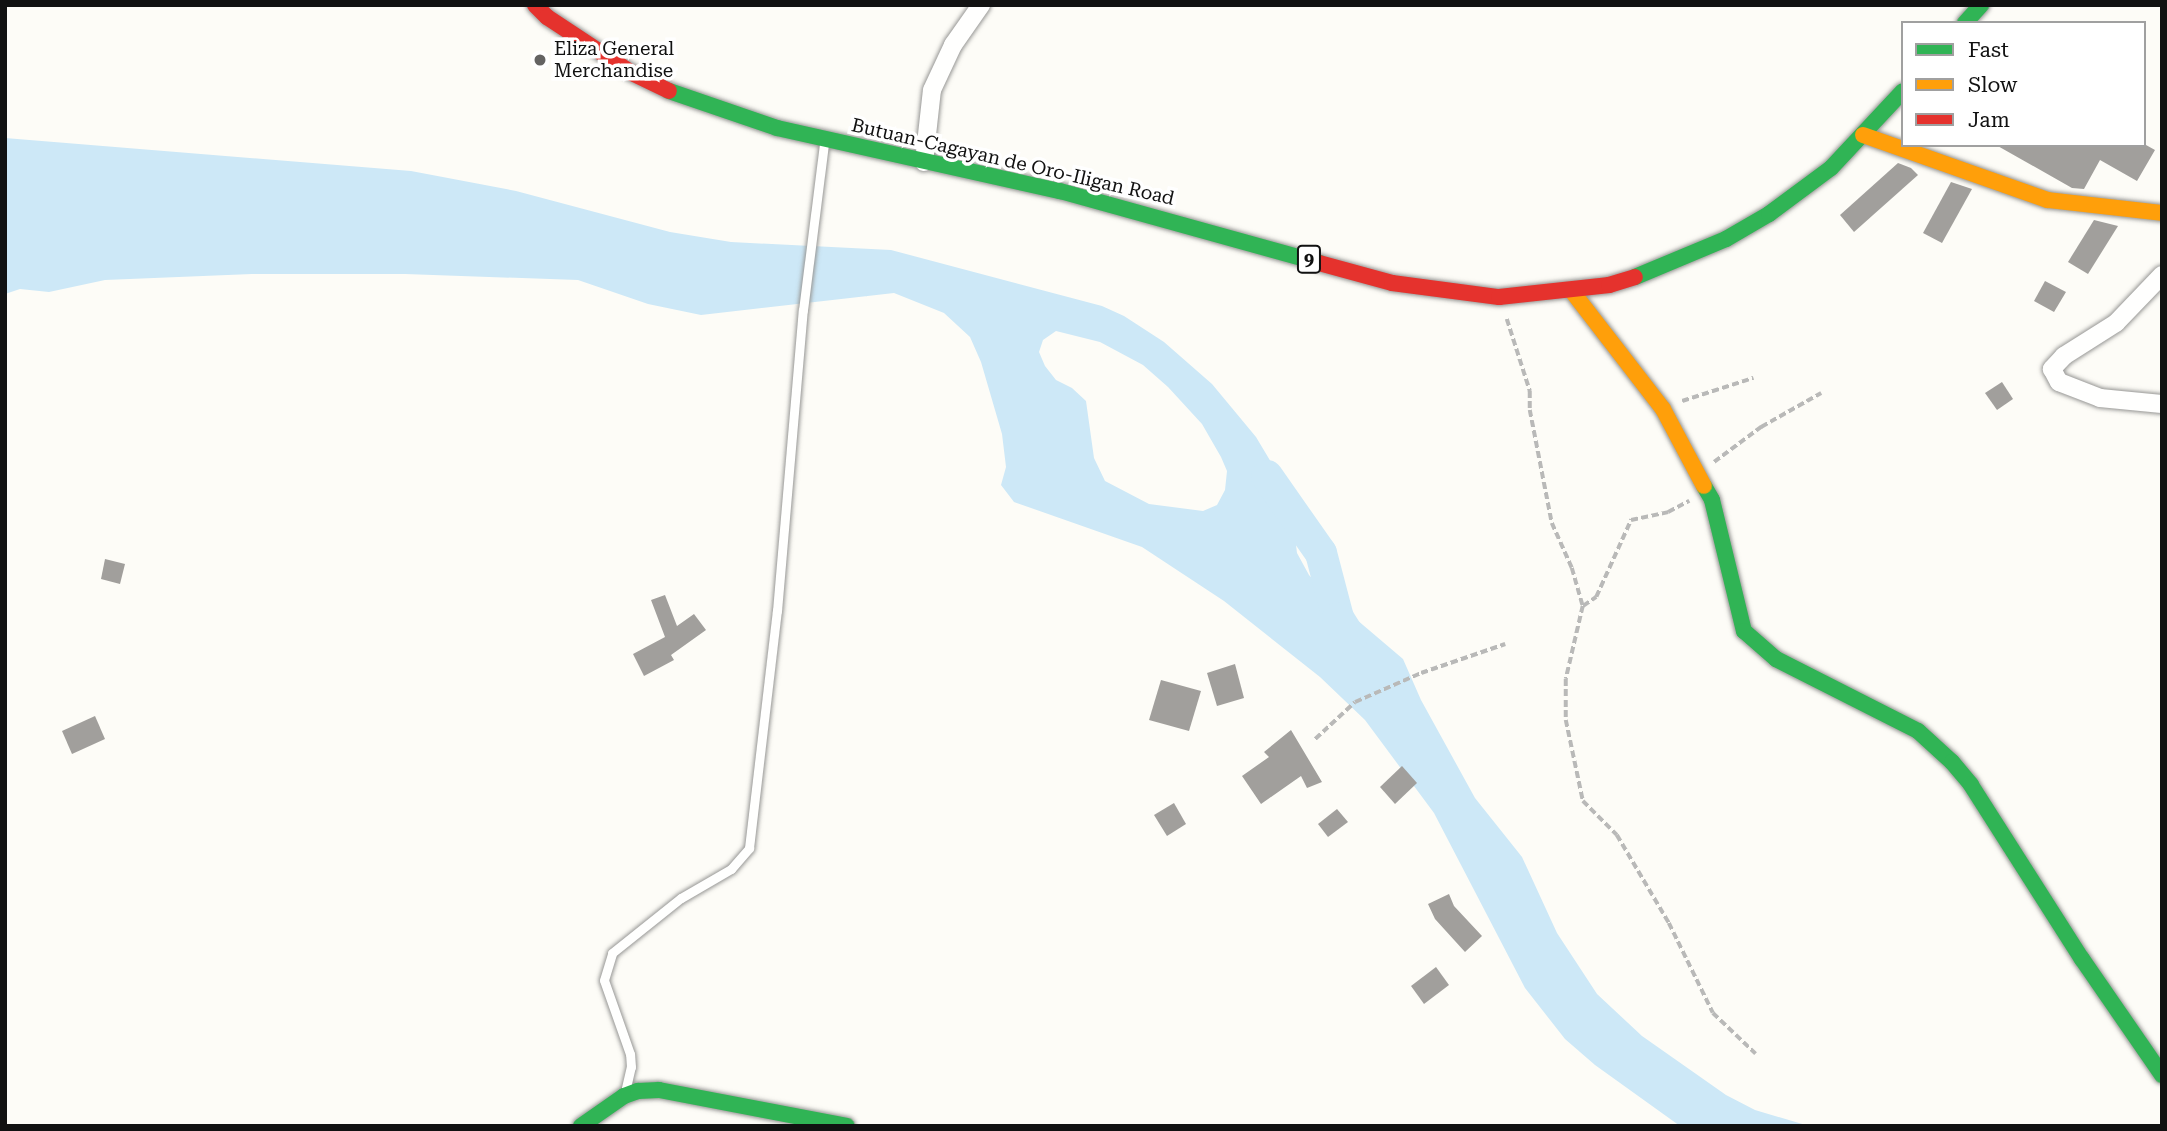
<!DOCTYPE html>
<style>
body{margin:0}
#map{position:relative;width:2167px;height:1131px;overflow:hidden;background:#fdfcf7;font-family:"Roboto Serif",serif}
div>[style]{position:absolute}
.water>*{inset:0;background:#cde8f7}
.river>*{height:32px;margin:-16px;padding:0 16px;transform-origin:16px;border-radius:16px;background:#cde8f7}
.building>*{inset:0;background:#a19f9c}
.path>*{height:3.5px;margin-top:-1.75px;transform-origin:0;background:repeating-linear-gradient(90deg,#b9b9b8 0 7px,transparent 0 10.5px)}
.roads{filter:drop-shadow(0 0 2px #979795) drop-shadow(0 0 2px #979795)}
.lane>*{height:9px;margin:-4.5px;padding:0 4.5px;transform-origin:4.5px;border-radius:4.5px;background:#fffffe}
.street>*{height:18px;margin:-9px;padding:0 9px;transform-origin:9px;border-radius:9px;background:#fffffe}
.fast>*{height:16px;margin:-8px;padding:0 8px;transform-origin:8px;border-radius:8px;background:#30b455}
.slow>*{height:16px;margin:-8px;padding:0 8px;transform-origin:8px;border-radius:8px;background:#ff9f0a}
.jam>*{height:16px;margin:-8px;padding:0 8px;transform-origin:8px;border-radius:8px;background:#e5322d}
.dots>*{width:19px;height:19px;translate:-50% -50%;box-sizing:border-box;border:4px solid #fff;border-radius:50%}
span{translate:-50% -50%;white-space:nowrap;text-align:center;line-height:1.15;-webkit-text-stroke:7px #fff;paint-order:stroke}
.shield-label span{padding:2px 5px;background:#fff;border:2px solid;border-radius:5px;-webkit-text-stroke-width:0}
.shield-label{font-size:18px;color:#111;font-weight:700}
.poi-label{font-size:19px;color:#111}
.left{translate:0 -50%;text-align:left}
.street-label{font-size:19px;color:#111}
.frame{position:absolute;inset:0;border:7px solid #111;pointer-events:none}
.legend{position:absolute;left:1901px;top:21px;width:245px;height:126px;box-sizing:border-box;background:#fff;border:2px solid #a0a0a0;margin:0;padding:9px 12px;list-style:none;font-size:21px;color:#111}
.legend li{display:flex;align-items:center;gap:14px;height:35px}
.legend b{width:35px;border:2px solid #a0a0a0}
</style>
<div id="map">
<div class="water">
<div style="clip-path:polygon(evenodd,5px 138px,411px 171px,516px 191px,670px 232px,731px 242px,891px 250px,1102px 306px,1124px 316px,1164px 342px,1212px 384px,1256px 437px,1283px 482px,1291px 504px,1297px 553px,1309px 575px,1323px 591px,1403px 659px,1421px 700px,1475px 798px,1522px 857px,1557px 933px,1597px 994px,1642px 1036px,1726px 1095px,1755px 1110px,1809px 1126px,1680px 1126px,1595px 1065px,1565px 1039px,1525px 988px,1434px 813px,1365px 720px,1320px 677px,1224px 601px,1142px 547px,1014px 502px,1001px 485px,1006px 467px,1002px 434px,981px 362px,970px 337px,944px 313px,894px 293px,701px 315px,648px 304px,578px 280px,405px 274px,252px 274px,105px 280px,49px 292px,20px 289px,5px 294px,5px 138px,1056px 331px,1100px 342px,1143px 365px,1168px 387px,1202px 424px,1221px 457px,1227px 471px,1225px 490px,1217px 505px,1203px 511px,1149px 504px,1105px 481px,1094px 458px,1086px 401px,1072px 388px,1056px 380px,1045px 366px,1039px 352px,1043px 340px,1056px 331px)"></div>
</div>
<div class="river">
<div style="left:1267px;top:476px;width:94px;rotate:55deg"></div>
<div style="left:1321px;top:553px;width:67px;rotate:75.3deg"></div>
<div style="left:1338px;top:618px;width:25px;rotate:58deg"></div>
</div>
<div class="building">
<div style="clip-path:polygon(1996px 145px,2146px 145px,2155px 150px,2137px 181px,2100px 160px,2084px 189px,2072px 188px)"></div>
<div style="clip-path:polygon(1898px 163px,1911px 168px,1918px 175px,1854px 232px,1840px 215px)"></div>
<div style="clip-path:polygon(1951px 182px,1972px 189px,1942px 243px,1923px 233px)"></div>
<div style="clip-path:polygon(2094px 220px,2118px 226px,2088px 274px,2068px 262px)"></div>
<div style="clip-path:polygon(2045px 281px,2066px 292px,2054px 312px,2034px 301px)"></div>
<div style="clip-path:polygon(2002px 382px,2013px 399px,1997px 410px,1985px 393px)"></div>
<div style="clip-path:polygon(105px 559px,125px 564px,120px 584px,101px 579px)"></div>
<div style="clip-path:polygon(665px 595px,677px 626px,694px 614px,706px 630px,671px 655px,674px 660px,644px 676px,633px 654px,665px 637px,651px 600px)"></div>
<div style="clip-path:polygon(1235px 664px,1244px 698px,1217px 706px,1207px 673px)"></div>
<div style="clip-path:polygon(1161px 680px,1201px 691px,1189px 731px,1149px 720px)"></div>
<div style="clip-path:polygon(95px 716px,105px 739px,72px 754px,62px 731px)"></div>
<div style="clip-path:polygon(1291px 730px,1322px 782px,1307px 788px,1301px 776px,1261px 804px,1242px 776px,1269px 757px,1264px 752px)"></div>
<div style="clip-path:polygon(1402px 766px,1417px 783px,1395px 804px,1380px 787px)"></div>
<div style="clip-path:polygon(1174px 803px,1186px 824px,1167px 836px,1154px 815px)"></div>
<div style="clip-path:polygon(1337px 809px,1348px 822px,1328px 837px,1318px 824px)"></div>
<div style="clip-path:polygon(1449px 894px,1454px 906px,1482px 936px,1465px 952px,1435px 919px,1428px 904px)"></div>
<div style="clip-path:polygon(1436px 967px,1449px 985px,1424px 1004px,1411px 986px)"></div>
</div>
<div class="path">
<div style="left:1507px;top:319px;width:76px;rotate:72.3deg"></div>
<div style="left:1530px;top:391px;width:19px;rotate:90deg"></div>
<div style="left:1530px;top:410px;width:115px;rotate:79deg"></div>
<div style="left:1552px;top:523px;width:49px;rotate:66deg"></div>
<div style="left:1572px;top:568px;width:40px;rotate:74deg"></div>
<div style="left:1583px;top:606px;width:75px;rotate:103.1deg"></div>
<div style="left:1566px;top:679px;width:41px;rotate:90deg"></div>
<div style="left:1566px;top:720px;width:83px;rotate:78.1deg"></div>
<div style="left:1583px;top:801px;width:48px;rotate:45deg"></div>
<div style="left:1617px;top:835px;width:102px;rotate:59.4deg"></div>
<div style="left:1669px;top:923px;width:100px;rotate:63.9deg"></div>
<div style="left:1713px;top:1013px;width:59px;rotate:43.6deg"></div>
<div style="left:1682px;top:401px;width:75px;rotate:-17.9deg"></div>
<div style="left:1714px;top:462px;width:59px;rotate:-36.7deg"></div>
<div style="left:1761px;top:427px;width:69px;rotate:-29.5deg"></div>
<div style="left:1583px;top:606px;width:16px;rotate:-35deg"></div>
<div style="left:1596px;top:597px;width:85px;rotate:-65.6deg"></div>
<div style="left:1631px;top:520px;width:38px;rotate:-12deg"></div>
<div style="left:1668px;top:512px;width:24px;rotate:-28deg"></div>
<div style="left:1315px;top:739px;width:54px;rotate:-42.8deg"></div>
<div style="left:1355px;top:702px;width:72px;rotate:-23.7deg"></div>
<div style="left:1421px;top:673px;width:89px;rotate:-19deg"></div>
</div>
<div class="roads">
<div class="lane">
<div style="left:625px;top:1092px;width:26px;rotate:-77deg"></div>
<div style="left:631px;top:1067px;width:13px;rotate:-94deg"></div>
<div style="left:630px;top:1054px;width:78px;rotate:-109.4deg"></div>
<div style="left:604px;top:980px;width:28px;rotate:-73deg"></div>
<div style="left:612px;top:953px;width:88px;rotate:-38.6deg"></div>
<div style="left:681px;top:898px;width:58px;rotate:-30.1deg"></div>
<div style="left:731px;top:869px;width:28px;rotate:-49deg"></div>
<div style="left:749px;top:848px;width:239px;rotate:-83.3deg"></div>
<div style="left:777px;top:611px;width:302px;rotate:-85.1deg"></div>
<div style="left:803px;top:310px;width:167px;rotate:-82.8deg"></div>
</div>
<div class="street">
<div style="left:924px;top:162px;width:72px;rotate:-83.7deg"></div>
<div style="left:932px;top:90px;width:50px;rotate:-65deg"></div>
<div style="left:953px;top:45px;width:49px;rotate:-55deg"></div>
<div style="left:2162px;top:275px;width:66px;rotate:133.8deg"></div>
<div style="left:2116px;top:323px;width:62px;rotate:147.6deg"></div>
<div style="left:2064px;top:356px;width:18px;rotate:133deg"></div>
<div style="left:2052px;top:369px;width:15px;rotate:62deg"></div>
<div style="left:2059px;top:382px;width:44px;rotate:21.3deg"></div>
<div style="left:2100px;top:398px;width:62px;rotate:5.5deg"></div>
</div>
<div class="fast">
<div style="left:1965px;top:23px;width:24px;rotate:-48deg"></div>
<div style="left:669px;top:91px;width:114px;rotate:18.9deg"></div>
<div style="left:777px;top:128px;width:290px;rotate:12.6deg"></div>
<div style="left:1060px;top:191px;width:269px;rotate:15.5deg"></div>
<div style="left:1635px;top:277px;width:99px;rotate:-22.7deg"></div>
<div style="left:1726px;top:239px;width:50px;rotate:-30.2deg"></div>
<div style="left:1769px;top:214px;width:77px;rotate:-36.6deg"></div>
<div style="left:1831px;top:168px;width:105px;rotate:-46.9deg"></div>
<div style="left:1704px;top:486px;width:16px;rotate:60deg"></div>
<div style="left:1712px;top:500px;width:135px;rotate:76.3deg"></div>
<div style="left:1744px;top:631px;width:43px;rotate:41.2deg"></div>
<div style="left:1776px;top:659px;width:159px;rotate:26.9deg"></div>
<div style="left:1918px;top:731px;width:46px;rotate:42.4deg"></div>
<div style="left:1952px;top:762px;width:30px;rotate:50deg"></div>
<div style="left:1971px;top:785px;width:206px;rotate:57.5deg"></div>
<div style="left:2082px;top:959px;width:141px;rotate:55.4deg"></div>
<div style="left:581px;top:1126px;width:52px;rotate:-34.9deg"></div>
<div style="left:624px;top:1096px;width:15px;rotate:-20deg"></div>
<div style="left:638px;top:1091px;width:21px;rotate:-3deg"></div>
<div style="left:659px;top:1090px;width:191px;rotate:10.8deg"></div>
</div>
<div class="slow">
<div style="left:1863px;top:135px;width:196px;rotate:19.4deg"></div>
<div style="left:2048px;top:200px;width:115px;rotate:6.5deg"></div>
<div style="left:1571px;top:290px;width:150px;rotate:52.3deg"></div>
<div style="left:1663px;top:409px;width:87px;rotate:62deg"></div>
</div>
<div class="jam">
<div style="left:535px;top:5px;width:17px;rotate:45deg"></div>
<div style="left:547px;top:17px;width:102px;rotate:33.4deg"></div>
<div style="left:632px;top:73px;width:41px;rotate:25.9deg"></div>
<div style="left:1319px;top:263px;width:76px;rotate:15.3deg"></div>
<div style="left:1392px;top:283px;width:108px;rotate:7.5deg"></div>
<div style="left:1499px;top:297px;width:111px;rotate:-6.2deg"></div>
<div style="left:1609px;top:285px;width:27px;rotate:-17deg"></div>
</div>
</div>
<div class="dots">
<div style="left:540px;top:60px;background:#646362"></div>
</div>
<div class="shield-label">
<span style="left:1309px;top:259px">9</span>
</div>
<div class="poi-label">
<span class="left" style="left:554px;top:60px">Eliza General<br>Merchandise</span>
</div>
<div class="street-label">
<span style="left:1013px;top:162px;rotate:13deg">Butuan-Cagayan de Oro-Iligan Road</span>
</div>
<div class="frame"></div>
<ul class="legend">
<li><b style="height:9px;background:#30b455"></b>Fast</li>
<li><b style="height:9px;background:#ff9f0a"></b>Slow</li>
<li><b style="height:9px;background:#e5322d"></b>Jam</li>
</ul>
</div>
